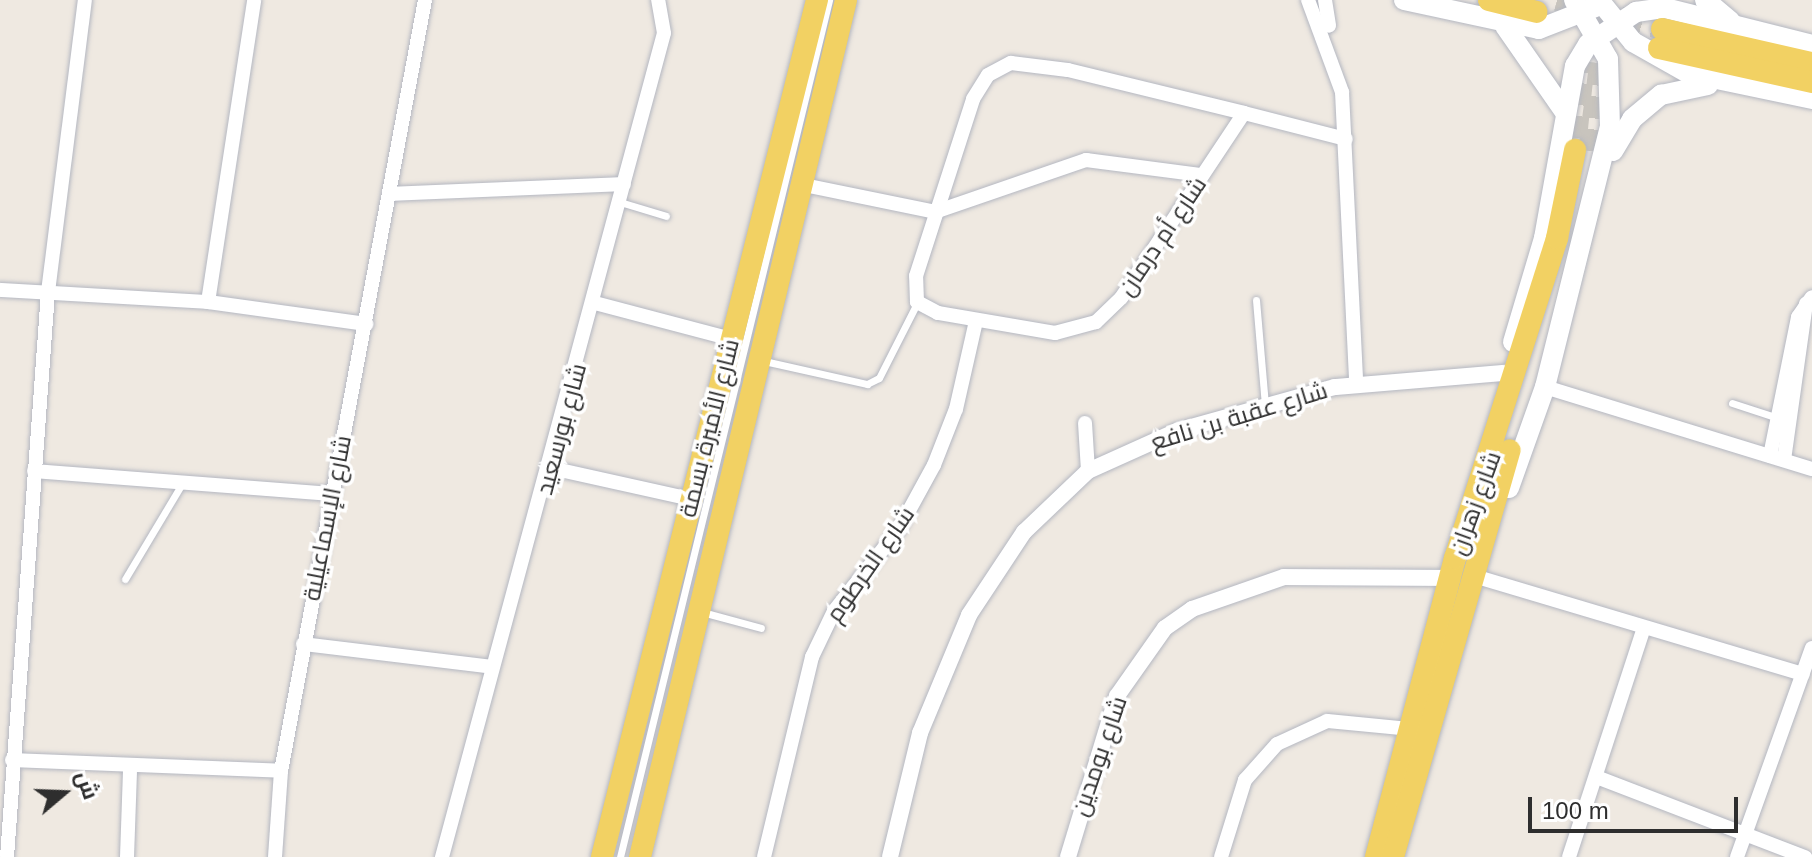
<!DOCTYPE html>
<meta charset="utf-8">
<style>
body{margin:0}
#map{position:relative;width:1812px;height:857px;overflow:hidden;background:#efe9e1;font-family:Arial,Cairo,sans-serif}
div>[style]{position:absolute}
.primary-tunnel>*{height:22px;margin-top:-11px;transform-origin:0;background:repeating-linear-gradient(90deg,#c8c4bd 0 22px,transparent 0 33px)}
.roads{filter:drop-shadow(0 0 2px #b4b7c1) drop-shadow(0 0 2px #b4b7c1)}
.service>*{height:7px;margin:-3.5px;padding:0 3.5px;transform-origin:3.5px;border-radius:3.5px;background:#fff}
.minor>*{height:14px;margin:-7px;padding:0 7px;transform-origin:7px;border-radius:7px;background:#fff}
.tertiary>*{height:16px;margin:-8px;padding:0 8px;transform-origin:8px;border-radius:8px;background:#fff}
.secondary>*{height:20px;margin:-10px;padding:0 10px;transform-origin:10px;border-radius:10px;background:#fff}
.primary>*{height:22px;margin:-11px;padding:0 11px;transform-origin:11px;border-radius:11px;background:#f2d163}
span{translate:-50% -50%;white-space:nowrap;text-align:center;line-height:1.15;-webkit-text-stroke:7px #fff;paint-order:stroke}
.street-label{font-size:24px;color:#2e2e2e}
.north{position:absolute;left:24px;top:753px;width:80px;height:80px;-webkit-text-stroke:6px #fff;paint-order:stroke;rotate:71deg;font-size:22px;font-weight:700;line-height:32px;text-align:center;color:#2e2e2e}
.north::after{content:'';display:block;margin:auto;width:28px;height:36px;background:#2e2e2e;clip-path:polygon(50% 0,100% 100%,50% 72%,0 100%)}
.scale{position:absolute;left:1528px;top:797px;width:210px;height:36px;box-sizing:border-box;border:4px solid #2e2e2e;border-top:0;padding-left:10px;font-size:24px;line-height:28px;white-space:nowrap;color:#2e2e2e;-webkit-text-stroke:6px #fff;paint-order:stroke}
</style>
<div id="map">
<div class="primary-tunnel">
<div style="left:1557px;top:0;width:109px;rotate:15.4deg"></div>
<div style="left:1576px;top:138px;width:77px;rotate:-84.1deg"></div>
<div style="left:1589px;top:151px;width:103px;rotate:-82.7deg"></div>
</div>
<div class="roads">
<div class="service">
<div style="left:620px;top:202px;width:48px;rotate:16.9deg"></div>
<div style="left:1256px;top:300px;width:106px;rotate:85.1deg"></div>
<div style="left:764px;top:361px;width:106px;rotate:12.6deg"></div>
<div style="left:867px;top:384px;width:13px;rotate:-27deg"></div>
<div style="left:879px;top:378px;width:84px;rotate:-63.1deg"></div>
<div style="left:1732px;top:403px;width:48px;rotate:18.1deg"></div>
<div style="left:125px;top:579px;width:113px;rotate:-59.1deg"></div>
<div style="left:702px;top:612px;width:61px;rotate:15.2deg"></div>
<div style="left:620px;top:857px;width:882px;rotate:-76.29deg"></div>
</div>
<div class="minor">
<div style="left:1308px;top:0;width:98px;rotate:69.7deg"></div>
<div style="left:1342px;top:92px;width:291px;rotate:87.2deg"></div>
<div style="left:1325px;top:0;width:26px;rotate:81deg"></div>
<div style="left:1244px;top:113px;width:222px;rotate:123.6deg"></div>
<div style="left:1121px;top:298px;width:35px;rotate:136deg"></div>
<div style="left:1096px;top:322px;width:42px;rotate:165deg"></div>
<div style="left:1055px;top:333px;width:119px;rotate:-170.3deg"></div>
<div style="left:938px;top:313px;width:24px;rotate:-152deg"></div>
<div style="left:917px;top:302px;width:26px;rotate:-92deg"></div>
<div style="left:916px;top:276px;width:186px;rotate:-72.1deg"></div>
<div style="left:973px;top:99px;width:28px;rotate:-58deg"></div>
<div style="left:988px;top:75px;width:26px;rotate:-28deg"></div>
<div style="left:1011px;top:63px;width:57px;rotate:7deg"></div>
<div style="left:1068px;top:70px;width:181px;rotate:13.7deg"></div>
<div style="left:1244px;top:113px;width:105px;rotate:14.3deg"></div>
<div style="left:804px;top:185px;width:134px;rotate:11.6deg"></div>
<div style="left:935px;top:212px;width:160px;rotate:-19deg"></div>
<div style="left:1086px;top:160px;width:117px;rotate:7.4deg"></div>
<div style="left:389px;top:194px;width:235px;rotate:-2.4deg"></div>
<div style="left:0;top:290px;width:208px;rotate:3.3deg"></div>
<div style="left:208px;top:302px;width:305px;rotate:-81.3deg"></div>
<div style="left:208px;top:302px;width:160px;rotate:7.9deg"></div>
<div style="left:595px;top:303px;width:141px;rotate:14.8deg"></div>
<div style="left:1545px;top:387px;width:279px;rotate:17.1deg"></div>
<div style="left:1085px;top:423px;width:48px;rotate:86.4deg"></div>
<div style="left:1770px;top:456px;width:142px;rotate:-78.6deg"></div>
<div style="left:1798px;top:317px;width:24px;rotate:-55deg"></div>
<div style="left:1784px;top:460px;width:158px;rotate:-82deg"></div>
<div style="left:551px;top:468px;width:143px;rotate:12.5deg"></div>
<div style="left:34px;top:471px;width:298px;rotate:4.4deg"></div>
<div style="left:1474px;top:576px;width:343px;rotate:16.6deg"></div>
<div style="left:303px;top:644px;width:190px;rotate:6.9deg"></div>
<div style="left:12px;top:760px;width:269px;rotate:2.3deg"></div>
<div style="left:281px;top:771px;width:784px;rotate:-79.42deg"></div>
<div style="left:1599px;top:778px;width:221px;rotate:21deg"></div>
<div style="left:7px;top:857px;width:566px;rotate:-85.85deg"></div>
<div style="left:48px;top:292px;width:294px;rotate:-82.8deg"></div>
<div style="left:127px;top:857px;width:88px;rotate:-88deg"></div>
<div style="left:275px;top:857px;width:86px;rotate:-86deg"></div>
<div style="left:442px;top:857px;width:853px;rotate:-74.92deg"></div>
<div style="left:664px;top:33px;width:34px;rotate:-100deg"></div>
<div style="left:764px;top:857px;width:206px;rotate:-76.5deg"></div>
<div style="left:812px;top:657px;width:51px;rotate:-64.4deg"></div>
<div style="left:834px;top:611px;width:105px;rotate:-51.6deg"></div>
<div style="left:899px;top:529px;width:73px;rotate:-61.3deg"></div>
<div style="left:934px;top:465px;width:60px;rotate:-68.6deg"></div>
<div style="left:956px;top:409px;width:90px;rotate:-77.2deg"></div>
<div style="left:1221px;top:857px;width:81px;rotate:-72.7deg"></div>
<div style="left:1245px;top:780px;width:48px;rotate:-48.4deg"></div>
<div style="left:1277px;top:744px;width:55px;rotate:-24.7deg"></div>
<div style="left:1327px;top:721px;width:83px;rotate:5.5deg"></div>
<div style="left:1569px;top:857px;width:239px;rotate:-71.9deg"></div>
<div style="left:1737px;top:857px;width:222px;rotate:-70.3deg"></div>
</div>
<div class="tertiary">
<div style="left:890px;top:857px;width:128px;rotate:-76.4deg"></div>
<div style="left:920px;top:733px;width:128px;rotate:-67.4deg"></div>
<div style="left:969px;top:615px;width:100px;rotate:-56.5deg"></div>
<div style="left:1024px;top:532px;width:88px;rotate:-43.6deg"></div>
<div style="left:1088px;top:471px;width:98px;rotate:-24.2deg"></div>
<div style="left:1177px;top:431px;width:164px;rotate:-15.6deg"></div>
<div style="left:1335px;top:387px;width:169px;rotate:-4.8deg"></div>
<div style="left:1068px;top:857px;width:168px;rotate:-73.1deg"></div>
<div style="left:1117px;top:696px;width:83px;rotate:-54.8deg"></div>
<div style="left:1165px;top:628px;width:33px;rotate:-35deg"></div>
<div style="left:1192px;top:609px;width:97px;rotate:-19.2deg"></div>
<div style="left:1284px;top:577px;width:165px;rotate:0.3deg"></div>
</div>
<div class="secondary">
<div style="left:1404px;top:0;width:138px;rotate:12.1deg"></div>
<div style="left:1539px;top:29px;width:60px;rotate:-21.4deg"></div>
<div style="left:1599px;top:0;width:54px;rotate:51deg"></div>
<div style="left:1633px;top:42px;width:63px;rotate:29.4deg"></div>
<div style="left:1688px;top:73px;width:127px;rotate:11.8deg"></div>
<div style="left:1705px;top:0;width:33px;rotate:40deg"></div>
<div style="left:1505px;top:26px;width:103px;rotate:55.2deg"></div>
<div style="left:1613px;top:151px;width:37px;rotate:-59deg"></div>
<div style="left:1632px;top:119px;width:38px;rotate:-40deg"></div>
<div style="left:1661px;top:95px;width:48px;rotate:-12deg"></div>
<div style="left:1513px;top:342px;width:109px;rotate:-73.4deg"></div>
<div style="left:1544px;top:238px;width:175px;rotate:-79.8deg"></div>
<div style="left:1575px;top:66px;width:26px;rotate:-59deg"></div>
<div style="left:1588px;top:44px;width:58px;rotate:-33.7deg"></div>
<div style="left:1636px;top:12px;width:29px;rotate:-8deg"></div>
<div style="left:1665px;top:8px;width:152px;rotate:14.1deg"></div>
<div style="left:1509px;top:488px;width:107px;rotate:-70.4deg"></div>
<div style="left:1545px;top:387px;width:268px;rotate:-76deg"></div>
<div style="left:1610px;top:127px;width:68px;rotate:-91.7deg"></div>
<div style="left:1608px;top:59px;width:68px;rotate:-120deg"></div>
</div>
<div class="primary">
<div style="left:1489px;top:0;width:49px;rotate:14deg"></div>
<div style="left:1662px;top:29px;width:154px;rotate:12.8deg"></div>
<div style="left:1659px;top:48px;width:157px;rotate:12.5deg"></div>
<div style="left:602px;top:857px;width:884px;rotate:-75.92deg"></div>
<div style="left:640px;top:857px;width:881px;rotate:-76.48deg"></div>
<div style="left:1376px;top:857px;width:309px;rotate:-75.2deg"></div>
<div style="left:1455px;top:558px;width:336px;rotate:-72.3deg"></div>
<div style="left:1557px;top:238px;width:90px;rotate:-78.4deg"></div>
<div style="left:1393px;top:857px;width:423px;rotate:-74deg"></div>
</div>
</div>
<div class="street-label">
<span style="left:1162px;top:236px;rotate:-56deg">شارع أم درمان</span>
<span style="left:1239px;top:416px;rotate:-17deg">شارع عقبة بن نافع</span>
<span style="left:709px;top:428px;rotate:-76deg">شارع الأميرة بسمة</span>
<span style="left:561px;top:429px;rotate:-75deg">شارع بورسعيد</span>
<span style="left:1475px;top:503px;rotate:-70deg">شارع زهران</span>
<span style="left:327px;top:518px;rotate:-79deg">شارع الإسماعيلية</span>
<span style="left:870px;top:564px;rotate:-55deg">شارع الخرطوم</span>
<span style="left:1099px;top:756px;rotate:-71deg">شارع بومدين</span>
</div>
<div class="north">ش</div>
<div class="scale">100 m</div>
</div>
